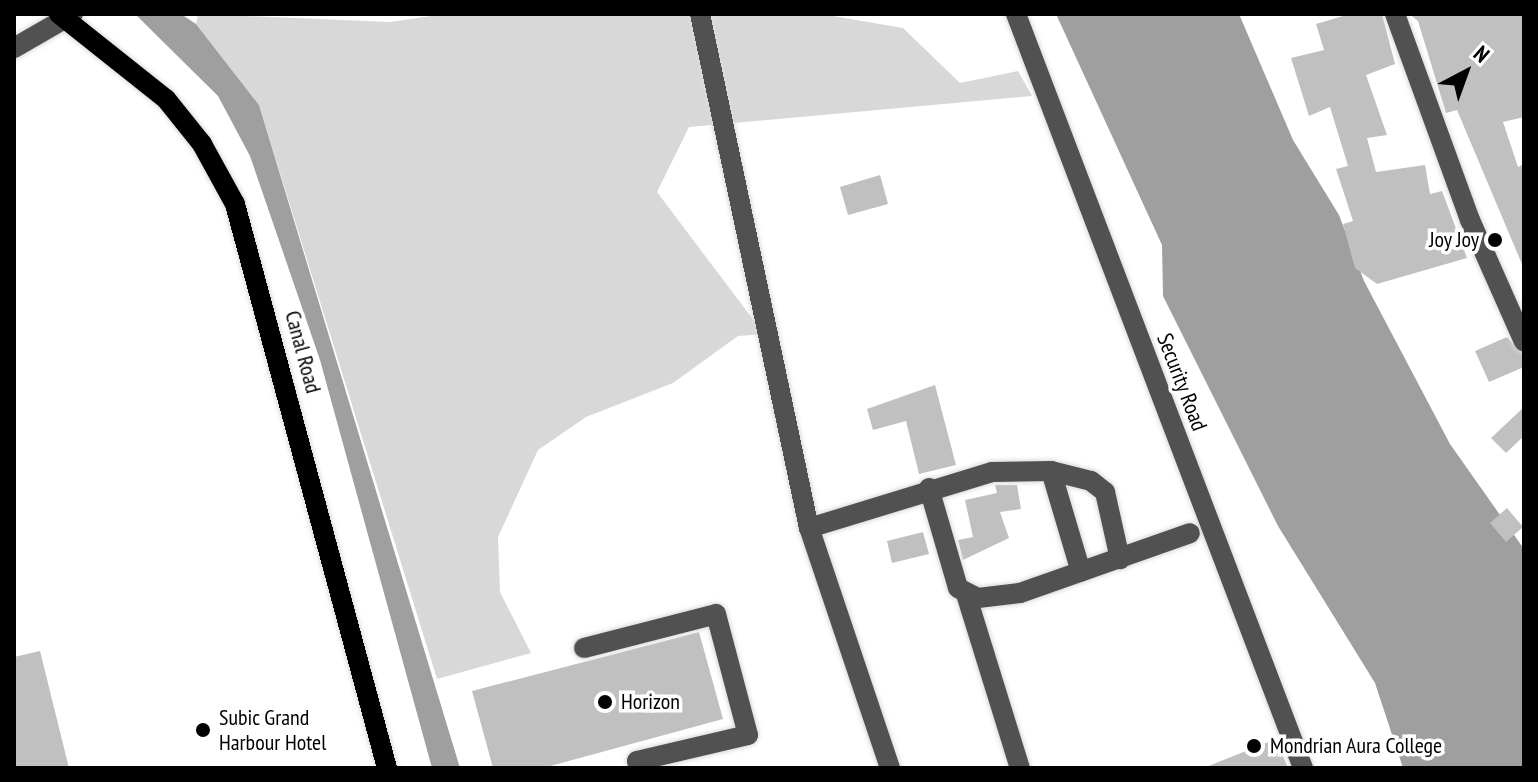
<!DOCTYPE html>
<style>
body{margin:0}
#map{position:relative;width:1538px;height:782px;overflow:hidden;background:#fff;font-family:"PT Sans Narrow",sans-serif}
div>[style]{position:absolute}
.green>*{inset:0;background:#d8d8d8}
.water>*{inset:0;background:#9f9f9f}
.building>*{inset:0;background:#c0c0c0}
.roads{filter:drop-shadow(0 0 2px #dbdbdb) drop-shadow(0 0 2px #dbdbdb)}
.minor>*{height:20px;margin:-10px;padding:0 10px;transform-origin:10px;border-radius:10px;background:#515151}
.major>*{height:20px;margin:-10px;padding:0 10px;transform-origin:10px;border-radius:10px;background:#000}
.dots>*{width:22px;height:22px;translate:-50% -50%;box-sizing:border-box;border:4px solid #fff;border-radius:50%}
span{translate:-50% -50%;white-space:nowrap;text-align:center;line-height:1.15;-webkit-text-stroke:7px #fff;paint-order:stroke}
.poi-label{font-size:22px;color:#000}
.right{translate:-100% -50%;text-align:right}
.left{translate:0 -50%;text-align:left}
.street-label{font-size:22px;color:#000}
.frame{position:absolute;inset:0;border:16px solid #000;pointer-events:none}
.north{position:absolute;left:1426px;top:32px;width:80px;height:80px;-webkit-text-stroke:6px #fff;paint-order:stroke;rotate:41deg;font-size:22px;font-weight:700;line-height:32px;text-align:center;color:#000}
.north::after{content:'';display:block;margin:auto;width:28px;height:36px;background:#000;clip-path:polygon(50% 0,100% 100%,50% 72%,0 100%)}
</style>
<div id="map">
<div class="green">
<div style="clip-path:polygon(198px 14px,390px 22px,445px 14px,821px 14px,903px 28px,960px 83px,1018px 71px,1032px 96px,689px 127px,657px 192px,764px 334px,738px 336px,673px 383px,586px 417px,538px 450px,498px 537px,500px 592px,531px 653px,437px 679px,259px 105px,196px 24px)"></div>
</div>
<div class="water">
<div style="clip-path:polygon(135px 14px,181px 14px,196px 24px,259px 105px,460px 768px,432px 768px,320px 360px,250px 156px,218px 96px)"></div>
<div style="clip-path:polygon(1056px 14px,1239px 14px,1293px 140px,1339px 215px,1364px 281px,1450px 444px,1524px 549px,1524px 768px,1403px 768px,1375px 683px,1278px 526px,1163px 296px,1162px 245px)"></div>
</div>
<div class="building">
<div style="clip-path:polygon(1350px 14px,1382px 14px,1395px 64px,1366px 75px,1387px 135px,1367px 138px,1376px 172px,1425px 165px,1430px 194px,1442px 191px,1467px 258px,1377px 284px,1355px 268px,1343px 224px,1353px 221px,1336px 169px,1348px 166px,1330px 107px,1309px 116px,1291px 58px,1324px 50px,1316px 24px)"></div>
<div style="clip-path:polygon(1409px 14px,1524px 14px,1524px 117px,1503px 122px,1518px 167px,1524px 164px,1524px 269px,1457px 110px,1446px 113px,1418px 21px)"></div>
<div style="clip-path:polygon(880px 175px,888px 204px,848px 215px,840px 187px)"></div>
<div style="clip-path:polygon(1507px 337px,1524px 355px,1524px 367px,1489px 382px,1475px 351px)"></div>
<div style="clip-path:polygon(935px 385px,956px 465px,919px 474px,906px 421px,873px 430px,867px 409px)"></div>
<div style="clip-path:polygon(1524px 407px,1524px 436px,1506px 453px,1491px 438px)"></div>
<div style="clip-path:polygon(995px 485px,1017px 485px,1021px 509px,1000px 512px,1009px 538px,963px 560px,958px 540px,973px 537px,965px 500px,997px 493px)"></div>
<div style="clip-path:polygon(1507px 508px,1523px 527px,1506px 542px,1490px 523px)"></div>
<div style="clip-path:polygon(923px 532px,929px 554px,892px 563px,887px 541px)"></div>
<div style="clip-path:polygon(699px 632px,723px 719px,543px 768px,493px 768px,472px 691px)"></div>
<div style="clip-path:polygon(40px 651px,69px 768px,14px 768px,14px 657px)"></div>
<div style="clip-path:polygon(1276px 739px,1288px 768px,1206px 768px,1206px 767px)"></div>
</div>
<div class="roads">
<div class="minor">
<div style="left:700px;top:14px;width:525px;rotate:78.03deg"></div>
<div style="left:1016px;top:14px;width:807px;rotate:69.16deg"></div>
<div style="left:1395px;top:14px;width:219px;rotate:70deg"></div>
<div style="left:1470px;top:220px;width:133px;rotate:66.1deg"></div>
<div style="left:14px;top:48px;width:68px;rotate:-30deg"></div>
<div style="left:1051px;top:471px;width:41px;rotate:14deg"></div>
<div style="left:1091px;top:481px;width:18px;rotate:38deg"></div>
<div style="left:1105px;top:492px;width:69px;rotate:77.4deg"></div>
<div style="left:929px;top:488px;width:104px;rotate:73.8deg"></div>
<div style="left:958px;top:588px;width:22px;rotate:27deg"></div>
<div style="left:978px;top:598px;width:42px;rotate:-6.8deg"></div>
<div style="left:1020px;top:593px;width:180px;rotate:-19.4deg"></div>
<div style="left:966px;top:594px;width:182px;rotate:72.8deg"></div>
<div style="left:584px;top:648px;width:136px;rotate:-14.4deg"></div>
<div style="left:716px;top:614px;width:125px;rotate:75.2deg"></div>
<div style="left:748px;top:735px;width:114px;rotate:166.8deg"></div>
<div style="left:637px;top:761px;width:7px;rotate:74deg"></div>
<div style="left:890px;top:768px;width:253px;rotate:-108.6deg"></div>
<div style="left:809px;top:528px;width:191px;rotate:-17deg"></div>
<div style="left:992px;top:472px;width:59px;rotate:-1deg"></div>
<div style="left:1051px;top:471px;width:105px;rotate:73.5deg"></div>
</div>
<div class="major">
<div style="left:59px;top:14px;width:137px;rotate:38.5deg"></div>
<div style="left:166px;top:99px;width:58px;rotate:51.3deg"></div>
<div style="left:202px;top:144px;width:68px;rotate:61.2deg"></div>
<div style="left:235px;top:204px;width:584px;rotate:74.92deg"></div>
</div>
</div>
<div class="dots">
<div style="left:1495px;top:240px;background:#000"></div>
<div style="left:605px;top:702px;background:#000"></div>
<div style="left:203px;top:730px;background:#000"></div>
<div style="left:1254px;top:746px;background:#000"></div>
</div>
<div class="poi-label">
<span class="right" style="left:1479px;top:240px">Joy Joy</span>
<span class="left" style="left:621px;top:702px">Horizon</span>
<span class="left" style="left:219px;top:730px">Subic Grand<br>Harbour Hotel</span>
<span class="left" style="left:1270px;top:746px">Mondrian Aura College</span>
</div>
<div class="street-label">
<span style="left:303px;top:352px;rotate:75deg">Canal Road</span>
<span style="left:1182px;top:382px;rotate:69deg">Security Road</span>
</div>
<div class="frame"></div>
<div class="north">N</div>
</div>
